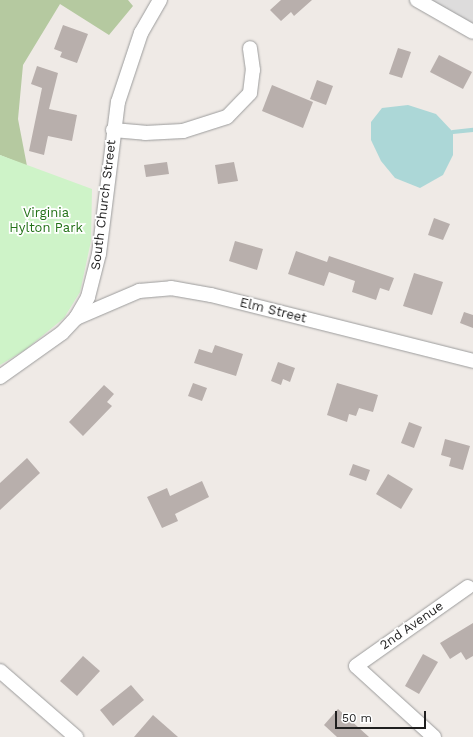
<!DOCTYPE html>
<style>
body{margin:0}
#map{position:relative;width:473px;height:737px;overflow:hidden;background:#efeae6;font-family:"Work Sans",sans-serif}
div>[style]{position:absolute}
.residential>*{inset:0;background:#dddcdc}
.forest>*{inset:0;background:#b5c9a0}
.park>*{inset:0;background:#cef3c8}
.water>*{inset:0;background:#acd7d7}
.stream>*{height:3.5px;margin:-1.75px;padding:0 1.75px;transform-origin:1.75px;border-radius:1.75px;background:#acd7d7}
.building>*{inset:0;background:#b8afac}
.roads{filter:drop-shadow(0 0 1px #9c9c9c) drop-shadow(0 0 1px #9c9c9c)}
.minor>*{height:14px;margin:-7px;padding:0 7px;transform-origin:7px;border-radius:7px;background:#fff}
span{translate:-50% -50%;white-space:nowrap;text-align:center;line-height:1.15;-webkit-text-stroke:3.5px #fff;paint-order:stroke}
.street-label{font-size:13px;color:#1f1f1f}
.park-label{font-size:13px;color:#247218}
.scale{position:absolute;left:335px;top:711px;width:91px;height:18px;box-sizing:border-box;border:2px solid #1f1f1f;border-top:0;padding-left:5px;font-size:12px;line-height:14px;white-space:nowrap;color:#1f1f1f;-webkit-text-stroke:3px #fff;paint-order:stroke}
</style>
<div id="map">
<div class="residential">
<div style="clip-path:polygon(424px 0,473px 0,473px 26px)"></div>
</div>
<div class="forest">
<div style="clip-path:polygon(0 0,128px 0,133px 6px,109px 35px,60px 4px,23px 65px,18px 119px,27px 166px,0 155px)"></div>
</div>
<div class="park">
<div style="clip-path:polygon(0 155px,92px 189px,91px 241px,80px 292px,64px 318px,25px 350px,0 365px)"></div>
</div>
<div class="water">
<div style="clip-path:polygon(408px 105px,436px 114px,453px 132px,453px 155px,443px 175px,420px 188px,395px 178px,381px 161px,371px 140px,371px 122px,382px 108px)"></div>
</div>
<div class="stream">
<div style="left:453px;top:132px;width:20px;rotate:-6deg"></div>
</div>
<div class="building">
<div style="clip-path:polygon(281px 0,312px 0,294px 16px,291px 12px,281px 21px,270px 10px)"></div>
<div style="clip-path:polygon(63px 25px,88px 34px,77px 63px,60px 57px,62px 52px,54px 49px)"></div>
<div style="clip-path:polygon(398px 48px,411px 52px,402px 78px,389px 74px)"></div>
<div style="clip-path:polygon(439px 55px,472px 72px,463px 89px,430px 72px)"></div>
<div style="clip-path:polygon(37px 66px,58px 73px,49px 109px,77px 115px,72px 141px,48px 136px,44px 155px,29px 151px,42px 88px,31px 84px)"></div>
<div style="clip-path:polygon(317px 80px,333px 86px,326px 105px,310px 99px)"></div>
<div style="clip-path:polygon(272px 85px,313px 102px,303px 128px,262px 111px)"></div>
<div style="clip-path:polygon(167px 162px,169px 174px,146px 177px,144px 165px)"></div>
<div style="clip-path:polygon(234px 162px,238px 181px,218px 184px,215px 165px)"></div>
<div style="clip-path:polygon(434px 218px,450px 224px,443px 240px,428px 235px)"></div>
<div style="clip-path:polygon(235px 241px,263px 249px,257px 270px,229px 261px)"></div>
<div style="clip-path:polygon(296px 251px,327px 262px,329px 256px,394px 278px,389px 291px,380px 288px,376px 300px,352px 292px,355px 281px,329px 272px,324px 286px,288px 274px)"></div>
<div style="clip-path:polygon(414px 273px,443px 282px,432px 315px,403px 306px)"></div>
<div style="clip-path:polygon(464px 312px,473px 315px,473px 328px,460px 323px)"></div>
<div style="clip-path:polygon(215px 345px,243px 354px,236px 376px,194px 363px,199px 349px,212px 353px)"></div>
<div style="clip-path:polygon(278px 362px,295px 368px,290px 382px,283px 379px,281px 385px,271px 381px)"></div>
<div style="clip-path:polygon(193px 383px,207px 388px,202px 401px,188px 396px)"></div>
<div style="clip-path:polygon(337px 383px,378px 395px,373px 412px,359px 408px,356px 416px,349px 414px,347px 422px,327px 415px)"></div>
<div style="clip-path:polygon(104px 385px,114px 394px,107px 402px,112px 406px,83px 436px,69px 422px)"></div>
<div style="clip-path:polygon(409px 422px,422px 427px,414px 448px,401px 443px)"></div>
<div style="clip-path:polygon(445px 439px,470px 446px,463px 470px,449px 466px,451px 458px,441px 455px)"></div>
<div style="clip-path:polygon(27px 458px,40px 473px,0 510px,0 483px)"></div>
<div style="clip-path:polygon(353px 464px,370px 470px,366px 481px,349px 475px)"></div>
<div style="clip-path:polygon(388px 474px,413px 489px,401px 509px,376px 494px)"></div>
<div style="clip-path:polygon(202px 481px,209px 497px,175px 514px,178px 521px,162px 528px,147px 497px,167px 488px,170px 496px)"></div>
<div style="clip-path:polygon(473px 623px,473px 656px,466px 660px,461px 652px,450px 659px,440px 643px)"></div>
<div style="clip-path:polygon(423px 654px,438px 662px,419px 694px,405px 686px)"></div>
<div style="clip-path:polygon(83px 656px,100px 671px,77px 696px,60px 681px)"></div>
<div style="clip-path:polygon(131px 685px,144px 700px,113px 726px,100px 710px)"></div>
<div style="clip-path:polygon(338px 709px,369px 737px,337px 737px,324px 725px)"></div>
<div style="clip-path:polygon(153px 715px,178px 737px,134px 737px)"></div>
</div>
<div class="roads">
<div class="minor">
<div style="left:417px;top:0;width:64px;rotate:29.7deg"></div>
<div style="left:113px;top:130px;width:32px;rotate:5deg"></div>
<div style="left:145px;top:133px;width:38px;rotate:-3deg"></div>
<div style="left:183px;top:131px;width:46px;rotate:-17.7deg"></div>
<div style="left:227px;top:117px;width:33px;rotate:-46deg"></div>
<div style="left:250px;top:93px;width:23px;rotate:-83deg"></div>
<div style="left:253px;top:70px;width:22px;rotate:-98deg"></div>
<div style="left:76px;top:318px;width:69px;rotate:-23.2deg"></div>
<div style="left:139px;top:291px;width:32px;rotate:-5deg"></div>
<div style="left:171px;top:288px;width:41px;rotate:9.9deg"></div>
<div style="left:211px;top:295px;width:270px;rotate:14.1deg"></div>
<div style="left:0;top:377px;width:76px;rotate:-35.4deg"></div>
<div style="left:62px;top:333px;width:21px;rotate:-47deg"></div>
<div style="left:76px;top:318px;width:24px;rotate:-60deg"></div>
<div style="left:88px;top:297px;width:44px;rotate:-75.7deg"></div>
<div style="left:99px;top:254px;width:153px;rotate:-82.9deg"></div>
<div style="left:118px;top:102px;width:73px;rotate:-71.6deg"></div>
<div style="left:141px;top:33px;width:38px;rotate:-60deg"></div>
<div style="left:0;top:671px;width:101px;rotate:41deg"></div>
<div style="left:434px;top:737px;width:105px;rotate:-137.7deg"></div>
<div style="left:356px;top:666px;width:137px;rotate:-35.2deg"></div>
</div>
</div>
<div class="street-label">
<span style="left:104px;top:205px;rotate:-83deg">South Church Street</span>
<span style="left:273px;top:311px;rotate:14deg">Elm Street</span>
<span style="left:412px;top:626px;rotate:-35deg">2nd Avenue</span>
</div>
<div class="park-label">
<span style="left:46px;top:221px">Virginia<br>Hylton Park</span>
</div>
<div class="scale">50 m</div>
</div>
